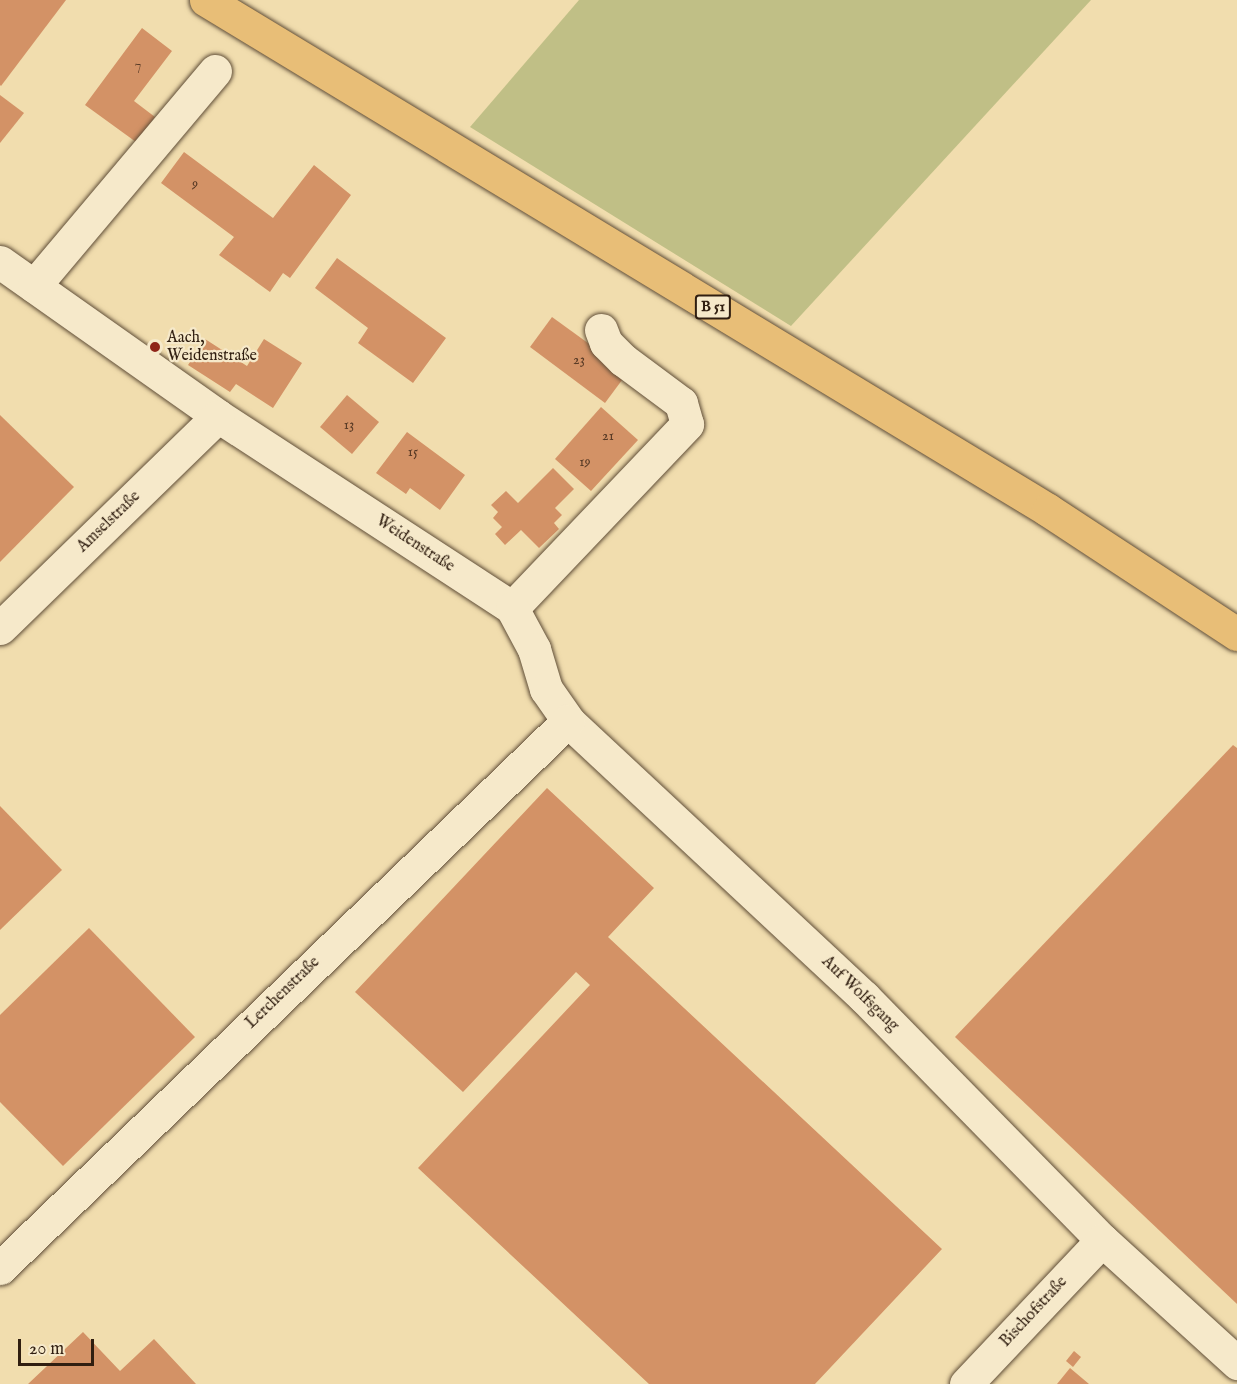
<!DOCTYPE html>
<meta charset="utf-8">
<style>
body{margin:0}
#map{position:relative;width:1237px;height:1384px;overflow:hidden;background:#f1ddae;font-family:"IM FELL English",serif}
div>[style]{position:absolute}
.green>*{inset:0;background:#c0bf86}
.building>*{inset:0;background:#d39266}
.roads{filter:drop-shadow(0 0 2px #604e38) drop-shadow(0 0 2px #604e38)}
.minor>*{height:33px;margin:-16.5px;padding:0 16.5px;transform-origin:16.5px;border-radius:16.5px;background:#f6e9ca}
.highway>*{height:33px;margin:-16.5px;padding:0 16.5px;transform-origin:16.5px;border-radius:16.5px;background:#e8be77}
.dots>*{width:16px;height:16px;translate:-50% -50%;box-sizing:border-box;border:3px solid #f6e9ca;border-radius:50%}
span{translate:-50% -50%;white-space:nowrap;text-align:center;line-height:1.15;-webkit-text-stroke:4.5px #f6e9ca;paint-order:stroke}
.number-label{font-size:14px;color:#593b26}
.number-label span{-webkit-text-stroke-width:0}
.shield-label span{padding:2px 4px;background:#f6e9ca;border:2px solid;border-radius:4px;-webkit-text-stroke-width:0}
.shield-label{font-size:15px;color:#301e10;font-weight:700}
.poi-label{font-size:16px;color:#301e10}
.left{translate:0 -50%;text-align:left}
.street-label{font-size:16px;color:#301e10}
.scale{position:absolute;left:18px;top:1339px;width:76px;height:27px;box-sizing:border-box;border:3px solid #301e10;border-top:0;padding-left:8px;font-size:18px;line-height:21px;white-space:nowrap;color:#301e10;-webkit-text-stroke:4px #f6e9ca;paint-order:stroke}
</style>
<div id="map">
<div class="green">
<div style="clip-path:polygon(579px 0,1091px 0,791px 326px,470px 127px)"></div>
</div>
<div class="building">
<div style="clip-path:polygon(0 0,66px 0,1px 86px,0 85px)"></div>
<div style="clip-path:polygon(142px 28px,172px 51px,134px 101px,155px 117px,136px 142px,85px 105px)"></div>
<div style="clip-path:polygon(0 95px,24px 113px,0 143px)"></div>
<div style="clip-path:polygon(184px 152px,273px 218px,314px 165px,351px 195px,290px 278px,283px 273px,270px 292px,219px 255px,234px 237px,161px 183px)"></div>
<div style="clip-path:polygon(337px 258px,446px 338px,413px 383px,358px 343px,368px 328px,315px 288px)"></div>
<div style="clip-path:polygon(552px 317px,628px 372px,605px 403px,530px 347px)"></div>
<div style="clip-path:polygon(205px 339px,247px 366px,264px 339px,302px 363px,273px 408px,236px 384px,230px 392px,188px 365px)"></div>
<div style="clip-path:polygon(347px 395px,379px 422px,352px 454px,320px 427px)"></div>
<div style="clip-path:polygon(601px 407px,638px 440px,591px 491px,555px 459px)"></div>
<div style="clip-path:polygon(0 415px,74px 487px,0 562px)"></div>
<div style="clip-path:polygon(407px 432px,465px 475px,440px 510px,410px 488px,406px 494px,376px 473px)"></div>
<div style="clip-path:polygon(553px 468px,574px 489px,555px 508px,562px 515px,554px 523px,559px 529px,539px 548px,521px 530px,505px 545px,495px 534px,502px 527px,493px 518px,498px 512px,491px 505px,506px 491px,518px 503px)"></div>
<div style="clip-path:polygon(1233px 745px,1237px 748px,1237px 1304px,955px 1037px)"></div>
<div style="clip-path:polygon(547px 788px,654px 888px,608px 937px,942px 1249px,815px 1384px,649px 1384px,418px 1168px,590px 985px,576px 972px,463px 1092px,355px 992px)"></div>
<div style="clip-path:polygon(0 806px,62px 870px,0 930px)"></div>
<div style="clip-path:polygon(89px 928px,195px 1037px,63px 1166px,0 1102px,0 1015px)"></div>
<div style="clip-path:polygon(83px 1332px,120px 1371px,154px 1339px,196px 1384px,28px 1384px)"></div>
<div style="clip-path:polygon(1074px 1351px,1081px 1357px,1073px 1367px,1066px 1361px)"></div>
<div style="clip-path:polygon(1070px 1368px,1089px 1384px,1057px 1384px)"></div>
</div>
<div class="roads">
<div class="minor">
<div style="left:0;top:262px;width:267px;rotate:35.2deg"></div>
<div style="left:218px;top:416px;width:351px;rotate:33.1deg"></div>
<div style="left:512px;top:608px;width:254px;rotate:-46.4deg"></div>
<div style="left:687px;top:424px;width:22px;rotate:-106deg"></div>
<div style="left:681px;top:403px;width:72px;rotate:-143.4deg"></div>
<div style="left:623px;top:360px;width:24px;rotate:-135deg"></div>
<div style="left:606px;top:343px;width:14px;rotate:-111deg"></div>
<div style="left:34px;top:286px;width:281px;rotate:-49.9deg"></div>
<div style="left:512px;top:608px;width:47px;rotate:61.8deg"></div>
<div style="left:534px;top:649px;width:42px;rotate:73.3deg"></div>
<div style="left:546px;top:689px;width:39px;rotate:55deg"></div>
<div style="left:568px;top:721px;width:405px;rotate:43deg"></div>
<div style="left:864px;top:997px;width:340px;rotate:45.6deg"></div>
<div style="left:1102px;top:1240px;width:183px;rotate:42.3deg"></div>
<div style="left:0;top:628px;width:304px;rotate:-44.2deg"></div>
<div style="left:0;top:1268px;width:789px;rotate:-43.92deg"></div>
<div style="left:966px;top:1384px;width:198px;rotate:-46.6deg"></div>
</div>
<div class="highway">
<div style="left:206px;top:0;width:984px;rotate:31.2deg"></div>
<div style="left:1048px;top:510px;width:226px;rotate:33.3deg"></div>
</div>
</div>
<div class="dots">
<div style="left:155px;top:347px;background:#8f2418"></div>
</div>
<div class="number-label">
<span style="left:138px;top:65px">7</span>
<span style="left:195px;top:184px">9</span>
<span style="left:579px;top:360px">23</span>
<span style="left:349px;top:425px">13</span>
<span style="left:608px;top:436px">21</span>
<span style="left:413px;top:452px">15</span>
<span style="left:585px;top:462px">19</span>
</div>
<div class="shield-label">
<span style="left:713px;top:307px">B 51</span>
</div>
<div class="poi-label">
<span class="left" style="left:167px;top:347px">Aach,<br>Weidenstraße</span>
</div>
<div class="street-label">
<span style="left:109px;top:522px;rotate:-44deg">Amselstraße</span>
<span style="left:415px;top:544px;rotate:33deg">Weidenstraße</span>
<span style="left:283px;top:993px;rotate:-44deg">Lerchenstraße</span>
<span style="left:860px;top:994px;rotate:44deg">Auf Wolfsgang</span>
<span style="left:1034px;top:1312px;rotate:-47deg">Bischofstraße</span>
</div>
<div class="scale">20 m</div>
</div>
